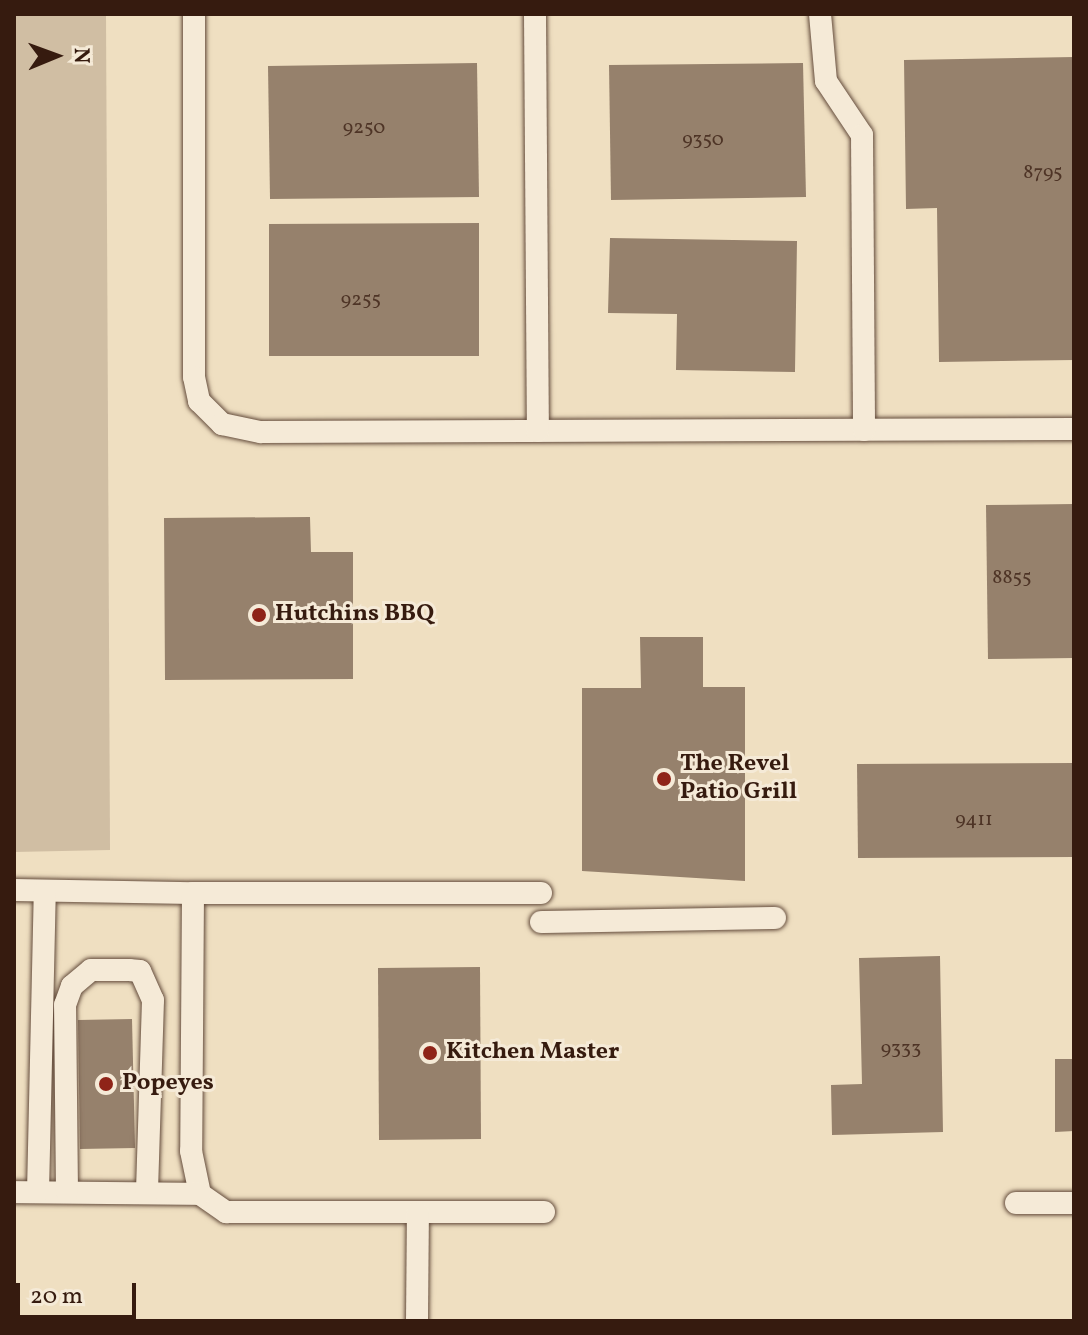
<!DOCTYPE html>
<style>
body{margin:0}
#map{position:relative;width:1088px;height:1335px;overflow:hidden;background:#efdfc1;font-family:Vollkorn,serif}
div>[style]{position:absolute}
.green>*{inset:0;background:#d0bea3}
.building>*{inset:0;background:#96816c}
.roads{filter:drop-shadow(0 0 2px #644c3c) drop-shadow(0 0 2px #644c3c)}
.lane>*{height:22px;margin:-11px;padding:0 11px;transform-origin:11px;border-radius:11px;background:#f5ead7}
.dots>*{width:22px;height:22px;translate:-50% -50%;box-sizing:border-box;border:4px solid #f5ead7;border-radius:50%}
span{translate:-50% -50%;white-space:nowrap;text-align:center;line-height:1.15;-webkit-text-stroke:6px #f5ead7;paint-order:stroke}
.number-label{font-size:20px;color:#4e3426}
.number-label span{-webkit-text-stroke-width:0}
.poi-label{font-size:24px;color:#361b0f;font-weight:700}
.left{translate:0 -50%;text-align:left}
.frame{position:absolute;inset:0;border:16px solid #361b0f;pointer-events:none}
.north{position:absolute;left:16px;top:16px;width:80px;height:80px;-webkit-text-stroke:6px #f5ead7;paint-order:stroke;rotate:89deg;font-size:22px;font-weight:700;line-height:32px;text-align:center;color:#361b0f}
.north::after{content:'';display:block;margin:auto;width:28px;height:36px;background:#361b0f;clip-path:polygon(50% 0,100% 100%,50% 72%,0 100%)}
.scale{position:absolute;left:16px;top:1283px;width:120px;height:36px;box-sizing:border-box;border:4px solid #361b0f;border-top:0;padding-left:10px;font-size:24px;line-height:28px;white-space:nowrap;color:#361b0f;-webkit-text-stroke:6px #f5ead7;paint-order:stroke}
</style>
<div id="map">
<div class="green">
<div style="clip-path:polygon(14px 14px,106px 14px,110px 850px,14px 852px)"></div>
</div>
<div class="building">
<div style="clip-path:polygon(1074px 57px,1074px 360px,939px 362px,937px 208px,906px 209px,904px 60px)"></div>
<div style="clip-path:polygon(477px 63px,479px 197px,270px 199px,268px 66px)"></div>
<div style="clip-path:polygon(803px 63px,806px 197px,611px 200px,609px 65px)"></div>
<div style="clip-path:polygon(479px 223px,479px 356px,269px 356px,269px 224px)"></div>
<div style="clip-path:polygon(610px 238px,797px 241px,795px 372px,676px 370px,677px 314px,608px 313px)"></div>
<div style="clip-path:polygon(1074px 504px,1074px 658px,988px 659px,986px 505px)"></div>
<div style="clip-path:polygon(310px 517px,311px 552px,353px 552px,353px 679px,165px 680px,164px 518px)"></div>
<div style="clip-path:polygon(640px 637px,703px 637px,703px 687px,745px 687px,745px 881px,582px 871px,582px 688px,641px 688px)"></div>
<div style="clip-path:polygon(1074px 763px,1074px 857px,858px 858px,857px 764px)"></div>
<div style="clip-path:polygon(940px 956px,943px 1132px,832px 1135px,831px 1085px,862px 1084px,859px 958px)"></div>
<div style="clip-path:polygon(480px 967px,481px 1139px,379px 1140px,378px 968px)"></div>
<div style="clip-path:polygon(132px 1019px,135px 1148px,80px 1149px,78px 1020px)"></div>
<div style="clip-path:polygon(1055px 1059px,1074px 1059px,1074px 1131px,1055px 1132px)"></div>
</div>
<div class="roads">
<div class="lane">
<div style="left:194px;top:14px;width:363px;rotate:90deg"></div>
<div style="left:194px;top:377px;width:25px;rotate:78deg"></div>
<div style="left:199px;top:401px;width:33px;rotate:45deg"></div>
<div style="left:222px;top:424px;width:40px;rotate:12deg"></div>
<div style="left:261px;top:432px;width:813px;rotate:-0.21deg"></div>
<div style="left:535px;top:14px;width:417px;rotate:89.6deg"></div>
<div style="left:820px;top:14px;width:67px;rotate:84.9deg"></div>
<div style="left:826px;top:81px;width:65px;rotate:56.3deg"></div>
<div style="left:862px;top:135px;width:295px;rotate:89.6deg"></div>
<div style="left:14px;top:890px;width:179px;rotate:1deg"></div>
<div style="left:541px;top:893px;width:348px;rotate:180deg"></div>
<div style="left:193px;top:893px;width:258px;rotate:90.4deg"></div>
<div style="left:191px;top:1151px;width:44px;rotate:78.2deg"></div>
<div style="left:200px;top:1194px;width:32px;rotate:35deg"></div>
<div style="left:226px;top:1212px;width:318px"></div>
<div style="left:541px;top:922px;width:234px;rotate:-1deg"></div>
<div style="left:14px;top:1192px;width:186px;rotate:0.6deg"></div>
<div style="left:38px;top:1192px;width:301px;rotate:-88.7deg"></div>
<div style="left:67px;top:1192px;width:187px;rotate:-90.6deg"></div>
<div style="left:65px;top:1005px;width:20px;rotate:-70deg"></div>
<div style="left:72px;top:986px;width:25px;rotate:-40deg"></div>
<div style="left:91px;top:970px;width:38px"></div>
<div style="left:129px;top:970px;width:11px;rotate:5deg"></div>
<div style="left:140px;top:971px;width:32px;rotate:66deg"></div>
<div style="left:153px;top:1000px;width:193px;rotate:91.8deg"></div>
<div style="left:1016px;top:1203px;width:58px"></div>
<div style="left:417px;top:1321px;width:108px;rotate:-89.5deg"></div>
</div>
</div>
<div class="dots">
<div style="left:259px;top:615px;background:#8f2418"></div>
<div style="left:664px;top:779px;background:#8f2418"></div>
<div style="left:430px;top:1053px;background:#8f2418"></div>
<div style="left:106px;top:1084px;background:#8f2418"></div>
</div>
<div class="number-label">
<span style="left:364px;top:128px">9250</span>
<span style="left:703px;top:140px">9350</span>
<span style="left:1043px;top:173px">8795</span>
<span style="left:361px;top:300px">9255</span>
<span style="left:1012px;top:578px">8855</span>
<span style="left:974px;top:820px">9411</span>
<span style="left:901px;top:1049px">9333</span>
</div>
<div class="poi-label">
<span class="left" style="left:275px;top:615px">Hutchins BBQ</span>
<span class="left" style="left:680px;top:779px">The Revel<br>Patio Grill</span>
<span class="left" style="left:446px;top:1053px">Kitchen Master</span>
<span class="left" style="left:122px;top:1084px">Popeyes</span>
</div>
<div class="frame"></div>
<div class="north">N</div>
<div class="scale">20 m</div>
</div>
